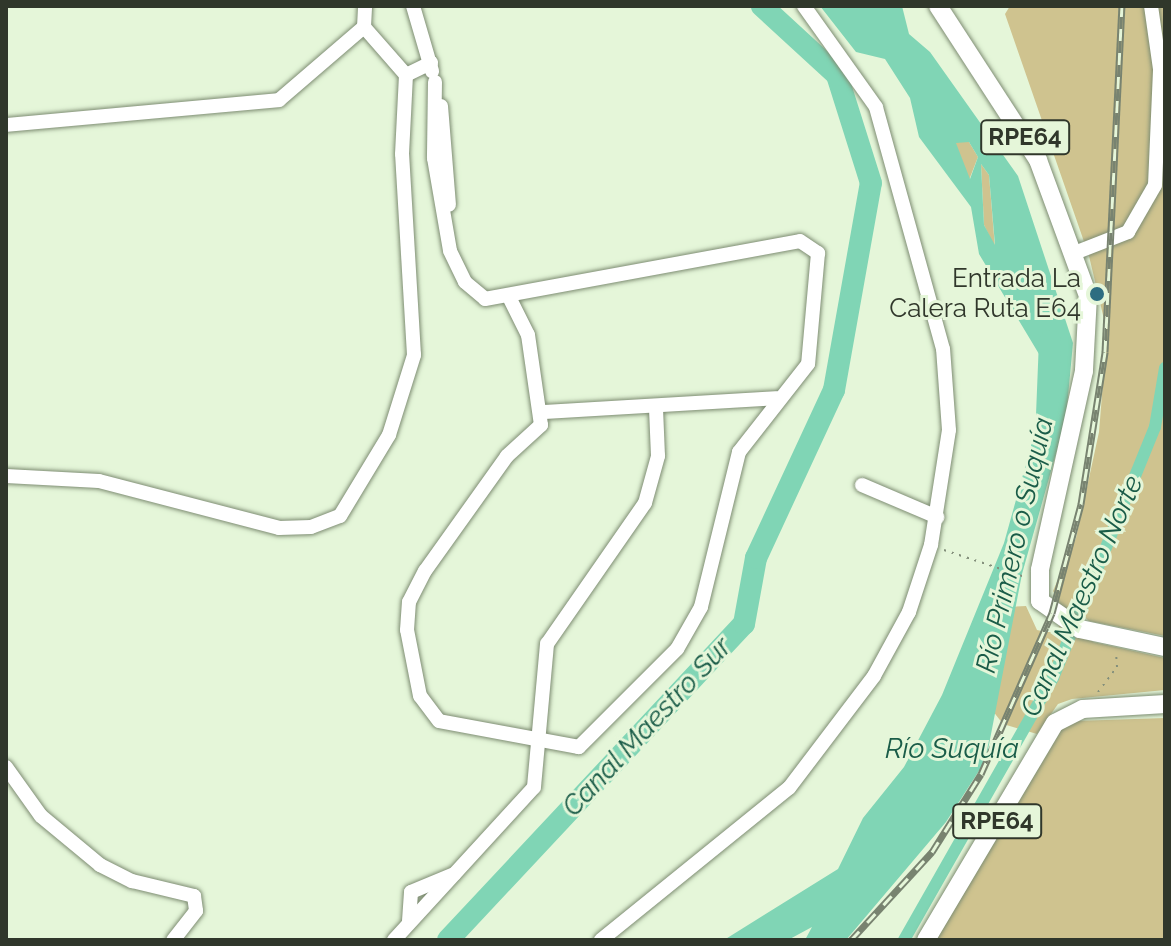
<!DOCTYPE html>
<meta charset="utf-8">
<style>
body{margin:0}
#map{position:relative;width:1171px;height:946px;overflow:hidden;background:#e5f6d9;font-family:Raleway,sans-serif}
div>[style]{position:absolute}
.green>*{inset:0;background:#cfc38f}
.water>*{inset:0;background:#80d5b5}
.canal>*{height:12px;margin:-6px;padding:0 6px;transform-origin:6px;border-radius:6px;background:#80d5b5}
.river>*{height:22px;margin:-11px;padding:0 11px;transform-origin:11px;border-radius:11px;background:#80d5b5}
.path>*{height:2px;margin-top:-1px;transform-origin:0;background:repeating-linear-gradient(90deg,#838f7b 0 2px,transparent 0 8px)}
.roads{filter:drop-shadow(0 0 2px #7e8d73) drop-shadow(0 0 2px #7e8d73)}
.minor>*{height:14px;margin:-7px;padding:0 7px;transform-origin:7px;border-radius:7px;background:#fff}
.major>*{height:18px;margin:-9px;padding:0 9px;transform-origin:9px;border-radius:9px;background:#fff}
.rail>*{height:7px;margin-top:-3.5px;transform-origin:0;background:repeating-linear-gradient(90deg,#e5f6d9 0 12px,#788370 0 24px);box-sizing:border-box;border-block:2px solid #788370}
.dots>*{width:22px;height:22px;translate:-50% -50%;box-sizing:border-box;border:4px solid #e5f6d9;border-radius:50%}
span{translate:-50% -50%;white-space:nowrap;text-align:center;line-height:1.15;-webkit-text-stroke:6px #e5f6d9;paint-order:stroke}
.shield-label span{padding:2px 6px;background:#e5f6d9;border:2px solid;border-radius:6px;-webkit-text-stroke-width:0}
.shield-label{font-size:24px;color:#30372b;font-weight:700}
.poi-label{font-size:26px;color:#30372b}
.right{translate:-100% -50%;text-align:right}
.water-label{font-size:28px;color:#1a5c48;font-style:italic}
.frame{position:absolute;inset:0;border:8px solid #30372b;pointer-events:none}
</style>
<div id="map">
<div class="green">
<div style="clip-path:polygon(1010px 6px,1165px 6px,1165px 636px,1089px 621px,1080px 613px,1076px 623px,1093px 642px,1165px 658px,1165px 690px,1072px 699px,1058px 704px,1037px 734px,1003px 724px,989px 706px,1008px 607px,1026px 606px,1037px 630px,1046px 632px,1057px 632px,1064px 613px,1053px 591px,1076px 538px,1099px 432px,1107px 332px,1089px 256px,1005px 14px)"></div>
<div style="clip-path:polygon(955px 142px,969px 142px,978px 157px,969px 180px)"></div>
<div style="clip-path:polygon(981px 164px,989px 175px,995px 248px,984px 225px)"></div>
<div style="clip-path:polygon(1165px 718px,1165px 940px,936px 940px,1062px 729px,1075px 721px)"></div>
</div>
<div class="water">
<div style="clip-path:polygon(evenodd,820px 6px,902px 6px,909px 34px,930px 52px,1018px 176px,1073px 343px,1066px 418px,1022px 574px,986px 760px,946px 822px,846px 940px,805px 940px,812px 927px,788px 940px,724px 940px,838px 869px,863px 818px,904px 767px,942px 695px,1004px 543px,1051px 374px,979px 254px,971px 207px,919px 137px,910px 98px,885px 59px,856px 52px,820px 6px,969px 142px,978px 157px,970px 179px,956px 143px,969px 142px,820px 6px,981px 164px,989px 175px,995px 245px,984px 225px,981px 164px)"></div>
</div>
<div class="canal">
<div style="left:904px;top:940px;width:301px;rotate:-60.4deg"></div>
<div style="left:1053px;top:678px;width:271px;rotate:-67.9deg"></div>
<div style="left:1155px;top:427px;width:60px;rotate:-80.4deg"></div>
</div>
<div class="river">
<div style="left:1047px;top:415px;width:74px;rotate:-87.7deg"></div>
<div style="left:448px;top:940px;width:433px;rotate:-46.9deg"></div>
<div style="left:744px;top:624px;width:67px;rotate:-79.7deg"></div>
<div style="left:756px;top:558px;width:185px;rotate:-65.1deg"></div>
<div style="left:834px;top:390px;width:210px;rotate:-79.9deg"></div>
<div style="left:871px;top:183px;width:113px;rotate:-107.5deg"></div>
<div style="left:837px;top:75px;width:102px;rotate:-137.4deg"></div>
</div>
<div class="path">
<div style="left:944px;top:550px;width:85px;rotate:18.4deg"></div>
<div style="left:1098px;top:692px;width:31px;rotate:-53deg"></div>
<div style="left:1117px;top:667px;width:14px;rotate:-94deg"></div>
</div>
<div class="roads">
<div class="minor">
<div style="left:413px;top:6px;width:68px;rotate:73.7deg"></div>
<div style="left:364px;top:27px;width:64px;rotate:48.8deg"></div>
<div style="left:435px;top:82px;width:76px;rotate:90.8deg"></div>
<div style="left:434px;top:158px;width:94px;rotate:80.2deg"></div>
<div style="left:450px;top:251px;width:34px;rotate:64deg"></div>
<div style="left:465px;top:282px;width:26px;rotate:40deg"></div>
<div style="left:485px;top:299px;width:320px;rotate:-10.4deg"></div>
<div style="left:800px;top:241px;width:22px;rotate:34deg"></div>
<div style="left:818px;top:253px;width:111px;rotate:95.1deg"></div>
<div style="left:808px;top:364px;width:112px;rotate:128.1deg"></div>
<div style="left:739px;top:452px;width:160px;rotate:103.8deg"></div>
<div style="left:701px;top:607px;width:48px;rotate:119.7deg"></div>
<div style="left:677px;top:649px;width:139px;rotate:135deg"></div>
<div style="left:579px;top:747px;width:142px;rotate:-169.5deg"></div>
<div style="left:439px;top:721px;width:31px;rotate:-127deg"></div>
<div style="left:420px;top:696px;width:67px;rotate:-101.1deg"></div>
<div style="left:407px;top:630px;width:28px;rotate:-86deg"></div>
<div style="left:409px;top:602px;width:35px;rotate:-63deg"></div>
<div style="left:425px;top:571px;width:141px;rotate:-54.5deg"></div>
<div style="left:507px;top:456px;width:46px;rotate:-42.4deg"></div>
<div style="left:541px;top:425px;width:91px;rotate:-98.2deg"></div>
<div style="left:528px;top:335px;width:40px;rotate:-116.6deg"></div>
<div style="left:441px;top:106px;width:99px;rotate:85.4deg"></div>
<div style="left:6px;top:125px;width:274px;rotate:-5.2deg"></div>
<div style="left:279px;top:100px;width:112px;rotate:-40.7deg"></div>
<div style="left:364px;top:27px;width:21px;rotate:-87deg"></div>
<div style="left:1077px;top:252px;width:55px;rotate:-21.4deg"></div>
<div style="left:1128px;top:232px;width:54px;rotate:-60.1deg"></div>
<div style="left:1155px;top:185px;width:116px;rotate:-87.5deg"></div>
<div style="left:1160px;top:69px;width:64px;rotate:-98.1deg"></div>
<div style="left:543px;top:412px;width:234px;rotate:-3.4deg"></div>
<div style="left:6px;top:476px;width:93px;rotate:3.1deg"></div>
<div style="left:99px;top:481px;width:186px;rotate:14.6deg"></div>
<div style="left:279px;top:528px;width:32px;rotate:-2deg"></div>
<div style="left:311px;top:527px;width:31px;rotate:-21deg"></div>
<div style="left:340px;top:516px;width:95px;rotate:-58.8deg"></div>
<div style="left:389px;top:435px;width:84px;rotate:-72.6deg"></div>
<div style="left:414px;top:355px;width:201px;rotate:-93.4deg"></div>
<div style="left:402px;top:154px;width:79px;rotate:-87.1deg"></div>
<div style="left:406px;top:75px;width:28px;rotate:-26deg"></div>
<div style="left:862px;top:485px;width:82px;rotate:23.1deg"></div>
<div style="left:6px;top:767px;width:60px;rotate:54.5deg"></div>
<div style="left:41px;top:816px;width:77px;rotate:39.7deg"></div>
<div style="left:100px;top:865px;width:36px;rotate:27deg"></div>
<div style="left:132px;top:881px;width:64px;rotate:13.6deg"></div>
<div style="left:194px;top:896px;width:15px;rotate:82deg"></div>
<div style="left:196px;top:911px;width:37px;rotate:128deg"></div>
<div style="left:409px;top:921px;width:29px;rotate:-86deg"></div>
<div style="left:411px;top:892px;width:47px;rotate:-22.7deg"></div>
<div style="left:394px;top:940px;width:207px;rotate:-47.5deg"></div>
<div style="left:534px;top:787px;width:144px;rotate:-84.8deg"></div>
<div style="left:547px;top:644px;width:172px;rotate:-55.2deg"></div>
<div style="left:645px;top:503px;width:49px;rotate:-74.5deg"></div>
<div style="left:658px;top:456px;width:48px;rotate:-92.4deg"></div>
<div style="left:601px;top:940px;width:242px;rotate:-39deg"></div>
<div style="left:789px;top:788px;width:141px;rotate:-52.8deg"></div>
<div style="left:874px;top:676px;width:73px;rotate:-61.3deg"></div>
<div style="left:909px;top:612px;width:71px;rotate:-71.8deg"></div>
<div style="left:931px;top:545px;width:116px;rotate:-81.1deg"></div>
<div style="left:949px;top:430px;width:81px;rotate:-94.2deg"></div>
<div style="left:943px;top:349px;width:251px;rotate:-105.5deg"></div>
<div style="left:876px;top:107px;width:124px;rotate:-125.5deg"></div>
</div>
<div class="major">
<div style="left:938px;top:6px;width:184px;rotate:57deg"></div>
<div style="left:1038px;top:160px;width:145px;rotate:69.8deg"></div>
<div style="left:1088px;top:296px;width:75px;rotate:93.1deg"></div>
<div style="left:1084px;top:371px;width:204px;rotate:102.5deg"></div>
<div style="left:1040px;top:570px;width:31px;rotate:90deg"></div>
<div style="left:1040px;top:601px;width:49px;rotate:35deg"></div>
<div style="left:1080px;top:629px;width:87px;rotate:12deg"></div>
<div style="left:926px;top:940px;width:252px;rotate:-59.3deg"></div>
<div style="left:1055px;top:723px;width:31px;rotate:-27deg"></div>
<div style="left:1083px;top:709px;width:82px;rotate:-3.5deg"></div>
</div>
</div>
<div class="rail">
<div style="left:851px;top:940px;width:120px;rotate:-47.4deg"></div>
<div style="left:932px;top:852px;width:92px;rotate:-57.9deg"></div>
<div style="left:981px;top:774px;width:176px;rotate:-66.2deg"></div>
<div style="left:1052px;top:613px;width:113px;rotate:-75.1deg"></div>
<div style="left:1081px;top:504px;width:154px;rotate:-81deg"></div>
<div style="left:1105px;top:352px;width:346px;rotate:-87.2deg"></div>
</div>
<div class="dots">
<div style="left:1097px;top:294px;background:#2d6d81"></div>
</div>
<div class="shield-label">
<span style="left:1025px;top:137px">RPE64</span>
<span style="left:997px;top:821px">RPE64</span>
</div>
<div class="poi-label">
<span class="right" style="left:1081px;top:294px">Entrada La<br>Calera Ruta E64</span>
</div>
<div class="water-label">
<span style="left:1015px;top:545px;rotate:-77deg">Río Primero o Suquía</span>
<span style="left:1082px;top:596px;rotate:-66deg">Canal Maestro Norte</span>
<span style="left:647px;top:727px;rotate:-47deg">Canal Maestro Sur</span>
<span style="left:952px;top:749px">Río Suquía</span>
</div>
<div class="frame"></div>
</div>
